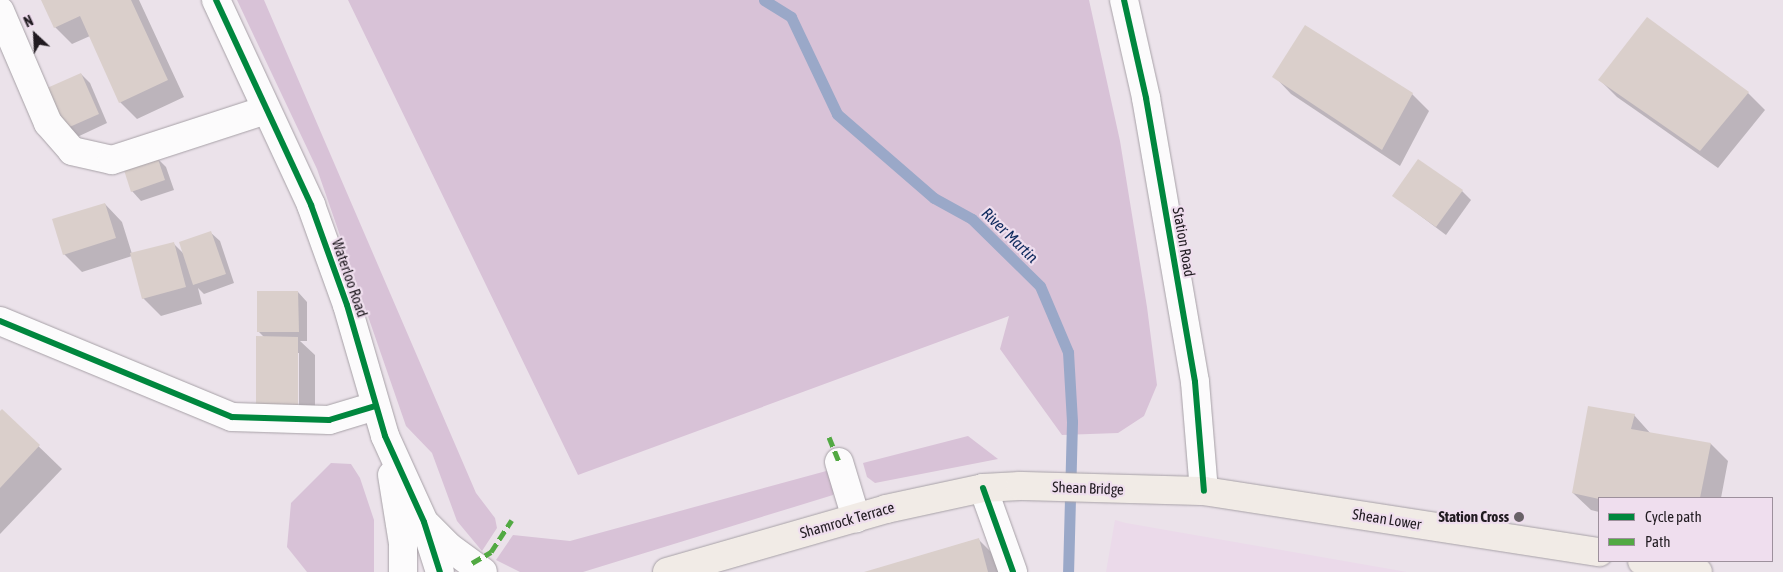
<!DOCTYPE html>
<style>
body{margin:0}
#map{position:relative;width:1783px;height:572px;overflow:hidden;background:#ebe2ea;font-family:"Asap Condensed",sans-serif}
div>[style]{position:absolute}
.built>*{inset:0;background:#ebdaea}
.green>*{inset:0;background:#d8c2d7}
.shadow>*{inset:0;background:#0003}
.stream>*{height:11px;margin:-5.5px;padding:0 5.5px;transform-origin:5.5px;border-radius:5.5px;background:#9aa8c8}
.building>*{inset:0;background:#dacfcb}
.roads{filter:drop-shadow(0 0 1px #a7a1a7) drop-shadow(0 0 1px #a7a1a7)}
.minor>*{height:28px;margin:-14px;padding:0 14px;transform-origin:14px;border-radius:14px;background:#fcfbfc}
.major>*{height:28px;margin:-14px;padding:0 14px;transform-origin:14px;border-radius:14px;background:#f1ebe6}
.quiet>*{height:5px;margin-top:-2.5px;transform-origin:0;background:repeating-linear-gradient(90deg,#52a943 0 10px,transparent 0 15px)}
.cycleway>*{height:6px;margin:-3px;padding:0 3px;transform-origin:3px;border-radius:3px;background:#00873e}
.dots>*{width:14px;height:14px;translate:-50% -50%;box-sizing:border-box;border:2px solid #efdeee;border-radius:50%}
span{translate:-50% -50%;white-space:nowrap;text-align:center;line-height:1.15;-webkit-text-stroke:4.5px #efdeee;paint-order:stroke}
.street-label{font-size:15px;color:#211b21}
.poi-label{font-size:15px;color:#211b21;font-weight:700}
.right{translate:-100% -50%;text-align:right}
.water-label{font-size:16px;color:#0e295d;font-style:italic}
.legend{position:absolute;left:1598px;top:497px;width:175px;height:65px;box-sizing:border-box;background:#efdeee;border:1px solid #9d909c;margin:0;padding:6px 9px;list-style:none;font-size:15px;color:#211b21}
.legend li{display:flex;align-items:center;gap:10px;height:25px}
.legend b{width:25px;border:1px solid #9d909c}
.north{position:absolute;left:10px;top:10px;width:50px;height:50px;-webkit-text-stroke:4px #efdeee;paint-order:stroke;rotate:335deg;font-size:14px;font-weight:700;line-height:20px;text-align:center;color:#211b21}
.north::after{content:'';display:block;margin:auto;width:18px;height:22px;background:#211b21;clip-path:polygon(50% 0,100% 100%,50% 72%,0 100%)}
</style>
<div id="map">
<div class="built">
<div style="clip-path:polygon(1115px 520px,1126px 523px,1407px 572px,1106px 572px)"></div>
</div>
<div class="green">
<div style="clip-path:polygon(237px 0,264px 0,476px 493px,495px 518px,497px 528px,482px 551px,457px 521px,432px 453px,406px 426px,317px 169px)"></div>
<div style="clip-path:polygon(348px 0,1089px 0,1120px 141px,1147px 307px,1157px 385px,1144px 416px,1118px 433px,1062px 435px,1000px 349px,1009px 316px,578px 475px)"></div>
<div style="clip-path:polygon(968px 436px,998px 459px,875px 483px,867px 477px,863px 463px)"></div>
<div style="clip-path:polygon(331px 463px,351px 464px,360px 478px,374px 520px,374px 572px,307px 572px,287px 547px,291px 503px)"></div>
<div style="clip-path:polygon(830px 470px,835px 486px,833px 495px,583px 572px,520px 572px,496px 560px,513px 535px,570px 541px)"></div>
</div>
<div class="shadow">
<div style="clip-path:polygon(42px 0,139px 0,184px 97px,137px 119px,120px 102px,90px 36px,72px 44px,55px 27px)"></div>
<div style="clip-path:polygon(81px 74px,90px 83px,107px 123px,75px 138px,66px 128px)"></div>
<div style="clip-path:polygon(1274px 76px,1412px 94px,1429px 111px,1400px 166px,1291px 94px)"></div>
<div style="clip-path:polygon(1600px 80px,1748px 93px,1765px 110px,1718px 168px,1617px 97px)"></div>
<div style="clip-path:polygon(157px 158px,166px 167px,174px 190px,141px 201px,132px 191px)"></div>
<div style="clip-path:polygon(1462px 191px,1471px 200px,1446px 235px,1394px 196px)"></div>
<div style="clip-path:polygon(105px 204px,122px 222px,132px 254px,173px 243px,184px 254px,210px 232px,220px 241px,234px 283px,204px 294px,198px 288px,202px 304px,161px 316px,143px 298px,132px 256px,82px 272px,64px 254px)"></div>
<div style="clip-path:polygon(evenodd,298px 292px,307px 302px,307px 341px,300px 341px,315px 355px,315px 423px,274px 424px,265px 338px,258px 331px,298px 292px,297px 353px,299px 353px,299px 413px,297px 413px,297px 353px)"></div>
<div style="clip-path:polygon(2px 411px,62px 469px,0 534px,0 413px)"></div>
<div style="clip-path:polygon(1634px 415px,1651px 434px,1711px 444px,1728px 461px,1721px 498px,1599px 498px,1599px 512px,1591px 510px,1573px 493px)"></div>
<div style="clip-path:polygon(978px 539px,995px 556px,1000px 572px,867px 572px)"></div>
</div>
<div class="stream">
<div style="left:764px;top:0;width:32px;rotate:32deg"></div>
<div style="left:791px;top:17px;width:107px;rotate:64.6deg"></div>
<div style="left:837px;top:114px;width:128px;rotate:40.9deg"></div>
<div style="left:934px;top:198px;width:43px;rotate:28.9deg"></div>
<div style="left:972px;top:219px;width:95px;rotate:44.6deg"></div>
<div style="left:1040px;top:286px;width:72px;rotate:67deg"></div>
<div style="left:1068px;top:352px;width:70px;rotate:86.7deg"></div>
<div style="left:1072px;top:422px;width:150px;rotate:91.5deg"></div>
</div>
<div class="building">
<div style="clip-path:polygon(41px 0,131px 0,168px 80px,119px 103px,80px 16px,54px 28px)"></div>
<div style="clip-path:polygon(1647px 17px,1749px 92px,1700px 151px,1598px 80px)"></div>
<div style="clip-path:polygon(1305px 25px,1413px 93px,1382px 150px,1272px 77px)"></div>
<div style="clip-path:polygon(81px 73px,99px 114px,65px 129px,47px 88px)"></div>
<div style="clip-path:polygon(157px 156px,165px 180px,131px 192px,123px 167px)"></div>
<div style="clip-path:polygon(1418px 159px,1463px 190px,1436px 227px,1392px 196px)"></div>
<div style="clip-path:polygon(105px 203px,116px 238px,63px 255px,52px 219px)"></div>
<div style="clip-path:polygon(211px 231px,226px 274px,193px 285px,179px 242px)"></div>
<div style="clip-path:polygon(174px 242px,186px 287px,142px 299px,130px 253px)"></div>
<div style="clip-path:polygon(257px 291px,298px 291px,299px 332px,257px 332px)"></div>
<div style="clip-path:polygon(256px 336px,298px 337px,298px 407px,256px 407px)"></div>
<div style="clip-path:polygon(1588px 406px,1635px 414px,1631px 429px,1711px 443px,1700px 498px,1599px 499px,1572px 493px)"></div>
<div style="clip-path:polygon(2px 409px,40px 445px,0 488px,0 411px)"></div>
<div style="clip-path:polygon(979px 538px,988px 572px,864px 572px)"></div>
</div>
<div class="roads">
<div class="minor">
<div style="left:216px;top:0;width:226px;rotate:65.1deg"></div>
<div style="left:311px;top:205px;width:106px;rotate:70.2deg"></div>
<div style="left:347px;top:305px;width:136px;rotate:73.8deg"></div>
<div style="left:385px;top:436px;width:94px;rotate:65.6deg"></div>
<div style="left:424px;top:522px;width:52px;rotate:72.3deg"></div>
<div style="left:1124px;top:0;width:100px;rotate:77.3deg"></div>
<div style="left:1146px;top:98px;width:288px;rotate:80.2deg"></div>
<div style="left:1195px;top:382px;width:109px;rotate:85.3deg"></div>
<div style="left:0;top:11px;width:122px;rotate:66.8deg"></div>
<div style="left:48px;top:123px;width:37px;rotate:49deg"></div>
<div style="left:72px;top:151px;width:41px;rotate:12.7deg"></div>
<div style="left:112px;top:160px;width:162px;rotate:-18deg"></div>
<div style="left:0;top:321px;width:251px;rotate:22.5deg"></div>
<div style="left:232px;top:417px;width:97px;rotate:1.8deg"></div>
<div style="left:329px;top:420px;width:48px;rotate:-16.9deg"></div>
<div style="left:839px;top:462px;width:59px;rotate:73.1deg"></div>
<div style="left:392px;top:475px;width:70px;rotate:80.9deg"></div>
<div style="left:403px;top:544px;width:28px;rotate:90deg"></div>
<div style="left:983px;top:488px;width:89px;rotate:70.3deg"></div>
<div style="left:427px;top:525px;width:31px;rotate:45deg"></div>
<div style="left:449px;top:547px;width:42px;rotate:36.3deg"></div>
</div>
<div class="major">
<div style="left:1642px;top:561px;width:57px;rotate:11.1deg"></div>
<div style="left:667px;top:572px;width:228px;rotate:-16deg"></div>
<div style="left:886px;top:509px;width:99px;rotate:-12.2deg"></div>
<div style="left:983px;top:488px;width:37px;rotate:-3deg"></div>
<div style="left:1020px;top:486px;width:184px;rotate:1.6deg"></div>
<div style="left:1204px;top:491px;width:400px;rotate:8.8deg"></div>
</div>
</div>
<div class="quiet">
<div style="left:829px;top:437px;width:27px;rotate:68deg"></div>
<div style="left:472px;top:563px;width:22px;rotate:-30deg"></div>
<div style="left:491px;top:552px;width:38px;rotate:-57deg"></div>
</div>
<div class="cycleway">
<div style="left:216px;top:0;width:226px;rotate:65.1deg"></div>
<div style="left:311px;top:205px;width:106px;rotate:70.2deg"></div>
<div style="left:347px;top:305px;width:136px;rotate:73.8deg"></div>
<div style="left:385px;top:436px;width:94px;rotate:65.6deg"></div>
<div style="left:424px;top:522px;width:52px;rotate:72.3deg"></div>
<div style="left:1124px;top:0;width:100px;rotate:77.3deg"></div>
<div style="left:1146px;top:98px;width:288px;rotate:80.2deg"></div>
<div style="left:1195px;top:382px;width:109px;rotate:85.3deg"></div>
<div style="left:0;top:321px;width:251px;rotate:22.5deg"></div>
<div style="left:232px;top:417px;width:97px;rotate:1.8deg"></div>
<div style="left:329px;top:420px;width:48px;rotate:-16.9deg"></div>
<div style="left:983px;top:488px;width:89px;rotate:70.3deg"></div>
</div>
<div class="dots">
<div style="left:1519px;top:517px;background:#686167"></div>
</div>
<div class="street-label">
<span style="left:1184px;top:242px;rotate:80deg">Station Road</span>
<span style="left:350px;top:278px;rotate:71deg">Waterloo Road</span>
<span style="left:1088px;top:488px;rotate:2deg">Shean Bridge</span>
<span style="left:1387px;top:519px;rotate:9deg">Shean Lower</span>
<span style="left:847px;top:520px;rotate:-16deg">Shamrock Terrace</span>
</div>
<div class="poi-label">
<span class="right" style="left:1509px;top:517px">Station Cross</span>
</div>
<div class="water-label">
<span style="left:1010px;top:235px;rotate:44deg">River Martin</span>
</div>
<ul class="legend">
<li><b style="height:6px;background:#00873e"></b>Cycle path</li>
<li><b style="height:6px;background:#52a943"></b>Path</li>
</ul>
<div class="north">N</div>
</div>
